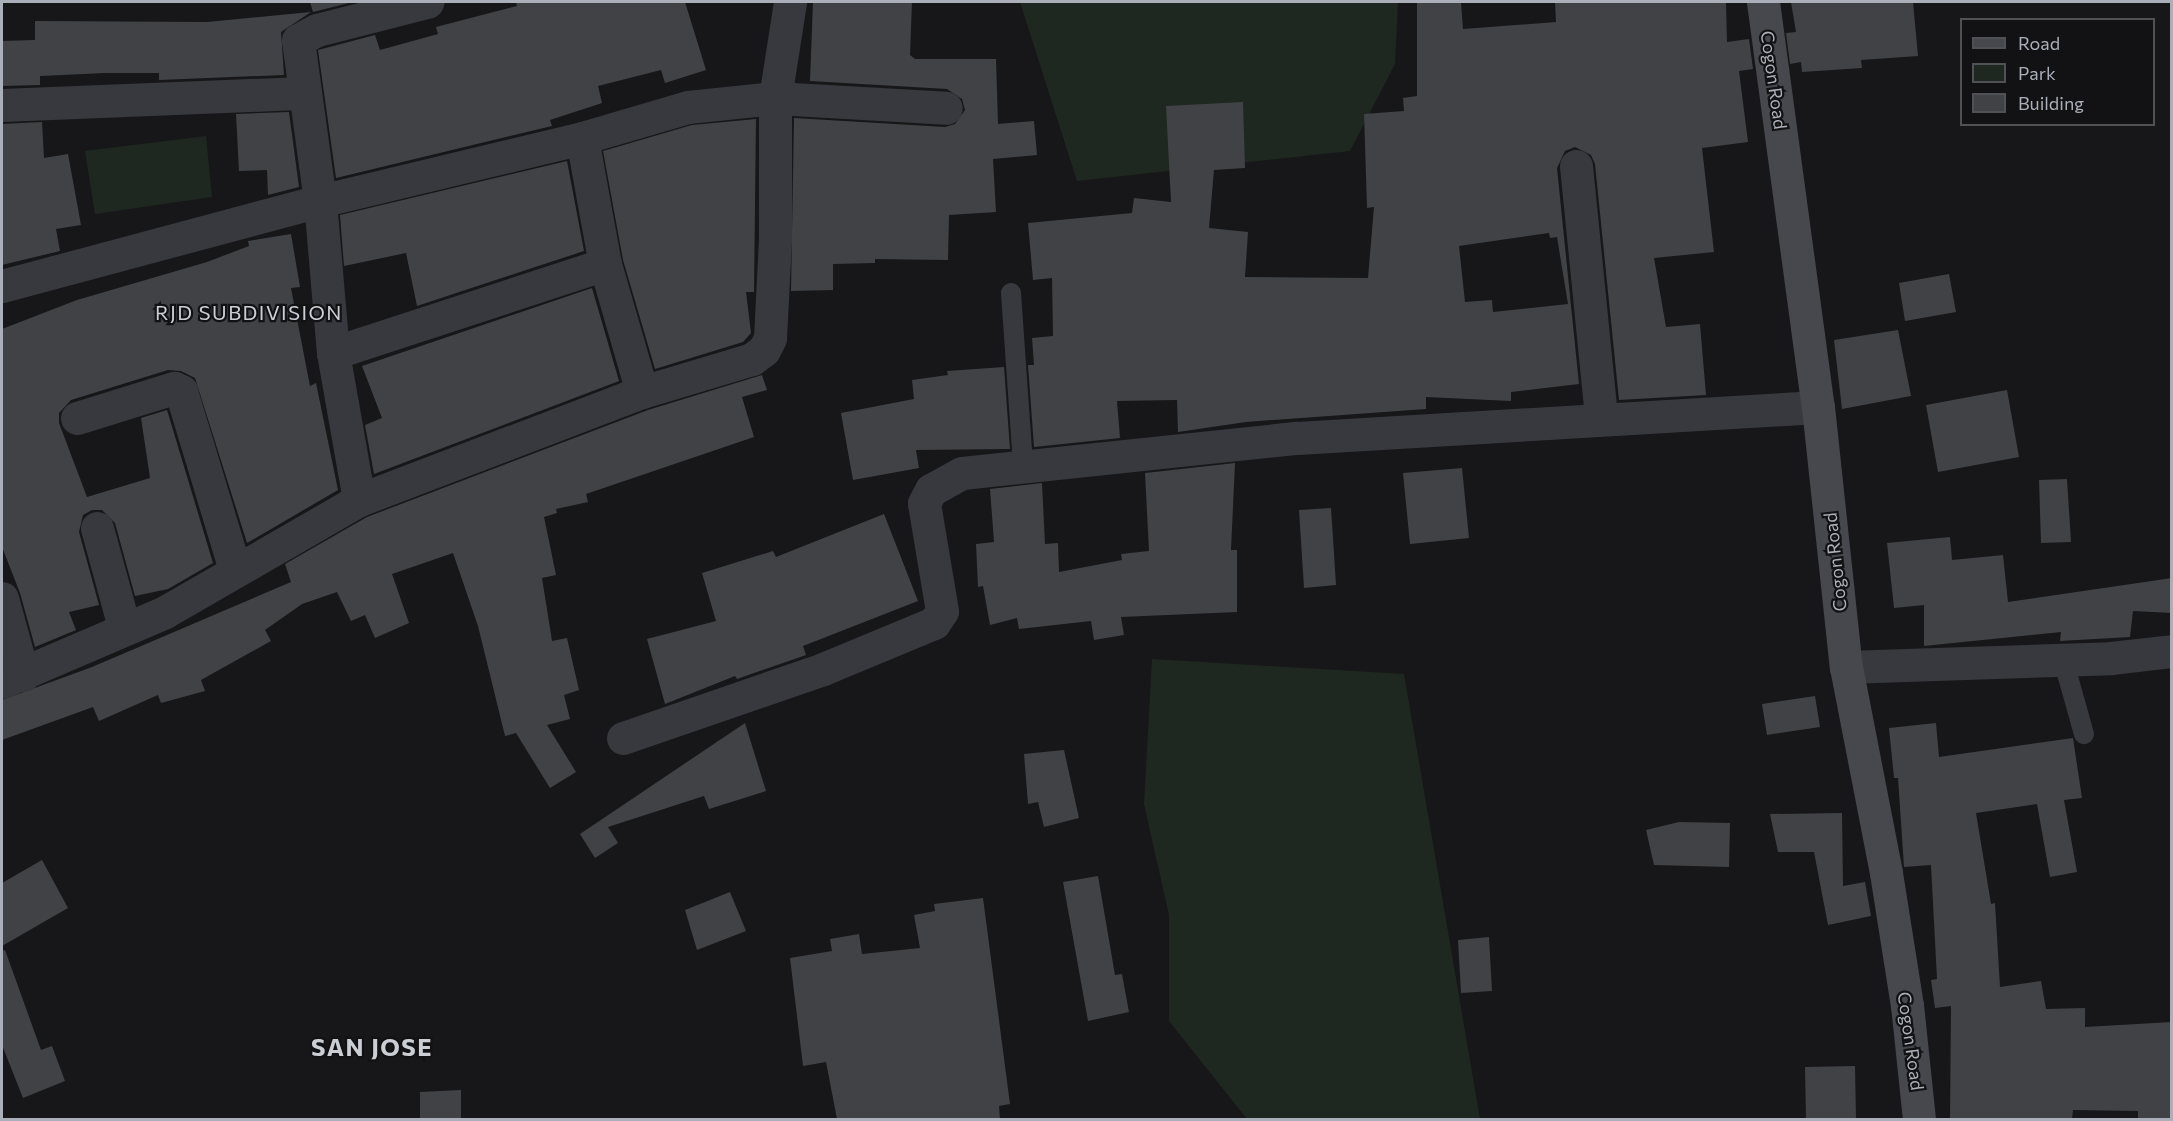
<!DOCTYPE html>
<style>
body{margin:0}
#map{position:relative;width:2173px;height:1121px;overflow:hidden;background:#171719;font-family:Commissioner,sans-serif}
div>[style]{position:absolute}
.green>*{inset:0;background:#1f2820}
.building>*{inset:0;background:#414246}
.lane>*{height:20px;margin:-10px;padding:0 10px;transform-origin:10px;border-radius:10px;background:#38393e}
.street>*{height:33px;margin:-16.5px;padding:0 16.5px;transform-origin:16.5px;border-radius:16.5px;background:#38393e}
.secondary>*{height:33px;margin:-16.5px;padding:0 16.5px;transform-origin:16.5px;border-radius:16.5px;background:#46484e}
span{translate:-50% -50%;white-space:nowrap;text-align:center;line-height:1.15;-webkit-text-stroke:4.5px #121214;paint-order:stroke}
.street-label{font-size:18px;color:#aaafb9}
.neighbourhood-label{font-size:20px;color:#cbced5;letter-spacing:1.5px}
.district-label{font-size:24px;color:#cbced5;font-weight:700;letter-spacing:1.5px}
.frame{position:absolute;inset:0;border:3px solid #aaafb9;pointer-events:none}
.legend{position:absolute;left:1960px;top:18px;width:195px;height:108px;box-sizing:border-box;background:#121214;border:2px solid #4f5156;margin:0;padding:8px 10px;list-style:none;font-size:18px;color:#aaafb9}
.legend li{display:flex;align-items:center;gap:12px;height:30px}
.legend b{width:30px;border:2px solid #4f5156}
</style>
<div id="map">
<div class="green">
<div style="clip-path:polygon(1020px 2px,1398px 2px,1395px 64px,1350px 151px,1077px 181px)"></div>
<div style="clip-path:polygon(206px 136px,212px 197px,95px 214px,85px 151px)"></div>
<div style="clip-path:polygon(1152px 659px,1404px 674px,1480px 1119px,1247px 1119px,1169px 1021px,1169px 915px,1144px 804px)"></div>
</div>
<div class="building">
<div style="clip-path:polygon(310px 2px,353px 2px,313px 12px)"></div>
<div style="clip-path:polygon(516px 2px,685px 2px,706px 70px,665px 83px,661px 70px,598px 86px,602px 103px,550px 120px,552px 126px,336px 178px,318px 50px,375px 35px,380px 50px,438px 34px,436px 27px,517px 6px)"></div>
<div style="clip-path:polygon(813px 2px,912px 2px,910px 55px,915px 59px,996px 59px,998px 124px,1034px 121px,1037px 155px,993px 159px,996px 212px,949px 215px,948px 260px,875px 259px,875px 263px,833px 264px,833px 290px,791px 291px,794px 118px,945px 127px,955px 124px,965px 110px,962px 99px,947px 89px,810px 81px)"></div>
<div style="clip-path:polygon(evenodd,1417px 2px,1461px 2px,1463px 29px,1556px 22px,1555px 2px,1726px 2px,1727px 42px,1749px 39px,1753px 69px,1739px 71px,1748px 142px,1702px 148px,1714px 252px,1654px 258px,1666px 327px,1700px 324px,1706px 395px,1619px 400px,1595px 164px,1591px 155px,1575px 147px,1565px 151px,1557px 168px,1579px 384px,1511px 392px,1511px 401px,1426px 397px,1426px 409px,1246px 422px,1178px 432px,1177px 400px,1117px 401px,1120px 438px,1034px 447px,1028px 365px,1034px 365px,1032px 338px,1053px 336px,1052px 278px,1033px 280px,1028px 223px,1132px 213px,1134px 198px,1171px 202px,1166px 106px,1243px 102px,1245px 168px,1214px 170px,1209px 228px,1248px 232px,1245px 277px,1368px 278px,1374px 207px,1367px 208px,1364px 114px,1404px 111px,1403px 98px,1417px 96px,1417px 2px,1549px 233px,1550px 238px,1557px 237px,1568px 304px,1493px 312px,1492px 300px,1465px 302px,1459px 246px,1549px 233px)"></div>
<div style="clip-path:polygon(1791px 2px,1913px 2px,1918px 56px,1861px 60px,1862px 68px,1802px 72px,1801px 62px,1790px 64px,1786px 33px,1796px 32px)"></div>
<div style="clip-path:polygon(311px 12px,281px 32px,284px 75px,159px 80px,159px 73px,105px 73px,40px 76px,40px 85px,2px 86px,2px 41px,35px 40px,35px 21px,207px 22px)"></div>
<div style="clip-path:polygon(289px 112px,299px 187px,268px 195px,267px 170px,239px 171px,236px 114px)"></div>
<div style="clip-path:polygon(756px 119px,754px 292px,746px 292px,751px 333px,743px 342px,655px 369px,623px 260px,603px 151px,692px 125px)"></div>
<div style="clip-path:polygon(42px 122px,44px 158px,68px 154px,81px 225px,56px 229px,60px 251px,2px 265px,2px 124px)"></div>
<div style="clip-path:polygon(567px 161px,584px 251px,417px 306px,406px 253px,344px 266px,340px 215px)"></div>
<div style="clip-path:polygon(291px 234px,300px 287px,291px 288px,310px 386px,316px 383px,338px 490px,247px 543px,195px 378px,181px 371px,168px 370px,71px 400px,59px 413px,59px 423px,87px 497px,150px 478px,141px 418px,167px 410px,213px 563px,168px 589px,135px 596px,115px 523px,102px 510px,92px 510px,83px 515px,79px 532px,99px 605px,69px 612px,76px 630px,35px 647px,20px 593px,2px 547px,2px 329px,77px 300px,207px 262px,249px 246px,248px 241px)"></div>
<div style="clip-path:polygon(1949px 274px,1956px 312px,1905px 321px,1899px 283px)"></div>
<div style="clip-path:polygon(592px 288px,619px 381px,374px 474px,365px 425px,382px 418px,362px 366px)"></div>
<div style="clip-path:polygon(1898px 330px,1911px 396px,1842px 409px,1834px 340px)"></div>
<div style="clip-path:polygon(1004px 367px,1010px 449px,916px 450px,919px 468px,853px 480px,841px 413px,914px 399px,912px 380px,948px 375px,947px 371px)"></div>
<div style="clip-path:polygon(762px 375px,767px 390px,742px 397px,754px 437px,586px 494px,588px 502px,556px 509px,557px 513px,544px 517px,556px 575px,542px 578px,552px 641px,567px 638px,579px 690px,564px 695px,570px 719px,547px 725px,576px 772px,550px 788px,516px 733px,505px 736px,478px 626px,453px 553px,392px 574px,409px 623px,375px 638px,365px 615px,351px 621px,337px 592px,302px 604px,265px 630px,271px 641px,201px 680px,205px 691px,161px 703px,158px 695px,99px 721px,93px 707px,2px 740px,2px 700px,92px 667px,291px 582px,285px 564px,367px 517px,648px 410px)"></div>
<div style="clip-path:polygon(2007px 390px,2019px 457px,1938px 472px,1926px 405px)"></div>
<div style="clip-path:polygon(1235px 463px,1231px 550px,1237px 550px,1237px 612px,1121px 617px,1124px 635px,1094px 640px,1091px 621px,1019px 629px,1017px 618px,990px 625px,983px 586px,978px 587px,976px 544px,994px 542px,990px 489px,1042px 483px,1045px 544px,1058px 543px,1059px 572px,1122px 560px,1121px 554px,1149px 551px,1145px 473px)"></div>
<div style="clip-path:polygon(1462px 468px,1469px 538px,1410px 544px,1403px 473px)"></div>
<div style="clip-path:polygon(2067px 479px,2071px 542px,2041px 543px,2039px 480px)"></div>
<div style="clip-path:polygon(1331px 508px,1336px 585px,1304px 588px,1299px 510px)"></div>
<div style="clip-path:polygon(884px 514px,918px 601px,803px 646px,806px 655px,737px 679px,735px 676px,665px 704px,647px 639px,716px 621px,702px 573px,773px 551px,776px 557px)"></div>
<div style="clip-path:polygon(1950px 537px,1952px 560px,2003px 555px,2008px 602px,2172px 578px,2172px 613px,2133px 611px,2130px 637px,2060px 641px,2061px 632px,1924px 646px,1924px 605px,1894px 608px,1887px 543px)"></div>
<div style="clip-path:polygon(1815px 696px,1820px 727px,1767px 735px,1762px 704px)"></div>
<div style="clip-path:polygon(745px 723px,766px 791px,709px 809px,704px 796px,608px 827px,618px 843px,595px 858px,580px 834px)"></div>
<div style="clip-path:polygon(1936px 723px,1939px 757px,2073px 738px,2082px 798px,2064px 800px,2077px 872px,2050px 877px,2037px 804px,1976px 813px,1991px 904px,1995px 903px,2000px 987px,2041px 981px,2046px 1009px,2085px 1008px,2085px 1027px,2172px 1022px,2172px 1119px,2138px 1119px,2138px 1111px,2073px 1110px,2072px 1119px,1950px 1119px,1951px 1006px,1935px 1008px,1931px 980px,1937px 979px,1931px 865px,1904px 867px,1898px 778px,1894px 778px,1889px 728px)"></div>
<div style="clip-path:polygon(1064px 750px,1079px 818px,1044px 827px,1038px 802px,1028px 804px,1024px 754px)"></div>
<div style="clip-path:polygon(1842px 813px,1843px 886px,1865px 882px,1871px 916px,1828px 925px,1814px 852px,1778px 852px,1770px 814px)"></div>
<div style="clip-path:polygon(1679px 822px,1730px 823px,1729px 867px,1654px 865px,1646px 830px)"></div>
<div style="clip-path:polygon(42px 860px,68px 908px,2px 946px,2px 883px)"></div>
<div style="clip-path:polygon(1098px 876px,1115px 975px,1122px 974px,1129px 1012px,1088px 1021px,1063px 882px)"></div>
<div style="clip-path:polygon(730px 892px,746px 931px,697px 950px,685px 910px)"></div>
<div style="clip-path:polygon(983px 898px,1010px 1104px,999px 1106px,1000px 1119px,837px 1119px,826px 1062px,803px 1066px,790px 958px,832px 951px,830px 939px,859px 934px,862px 954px,920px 948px,914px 915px,935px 911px,934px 904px)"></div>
<div style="clip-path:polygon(1489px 937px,1492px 991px,1461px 993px,1458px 940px)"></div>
<div style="clip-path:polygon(5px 950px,41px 1050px,52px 1046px,65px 1081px,23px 1098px,2px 1045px,2px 951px)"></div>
<div style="clip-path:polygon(1855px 1066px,1856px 1119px,1806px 1119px,1805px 1067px)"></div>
<div style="clip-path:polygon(461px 1090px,461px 1119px,420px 1119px,420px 1092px)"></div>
</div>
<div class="lane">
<div style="left:1011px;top:293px;width:172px;rotate:86deg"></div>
<div style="left:2063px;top:659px;width:78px;rotate:74.4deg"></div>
</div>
<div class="street">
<div style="left:2px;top:105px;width:302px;rotate:-2.3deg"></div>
<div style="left:582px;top:138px;width:128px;rotate:79.7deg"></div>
<div style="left:605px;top:264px;width:133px;rotate:73.9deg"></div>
<div style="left:1576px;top:166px;width:252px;rotate:84.3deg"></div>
<div style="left:2px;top:286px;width:329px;rotate:-15deg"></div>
<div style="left:320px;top:201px;width:269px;rotate:-13.5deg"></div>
<div style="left:582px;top:138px;width:110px;rotate:-16.3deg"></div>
<div style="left:688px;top:107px;width:87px;rotate:-5.9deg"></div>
<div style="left:775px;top:98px;width:171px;rotate:3.3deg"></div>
<div style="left:333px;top:353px;width:286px;rotate:-18.1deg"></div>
<div style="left:77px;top:418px;width:102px;rotate:-17.2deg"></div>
<div style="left:174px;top:388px;width:8px;rotate:23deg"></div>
<div style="left:181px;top:391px;width:187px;rotate:73.2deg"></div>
<div style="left:359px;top:500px;width:149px;rotate:-100deg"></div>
<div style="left:333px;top:353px;width:153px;rotate:-94.9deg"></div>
<div style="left:320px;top:201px;width:162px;rotate:-97.8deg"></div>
<div style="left:298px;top:40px;width:21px;rotate:-28deg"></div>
<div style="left:317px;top:30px;width:114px;rotate:-14.3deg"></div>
<div style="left:97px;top:528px;width:103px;rotate:74.7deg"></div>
<div style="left:2px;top:598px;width:80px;rotate:74.7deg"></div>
<div style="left:1846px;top:667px;width:265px;rotate:-1.9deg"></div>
<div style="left:2111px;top:658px;width:61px;rotate:-6.5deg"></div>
<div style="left:2px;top:682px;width:177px;rotate:-23.2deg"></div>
<div style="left:165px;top:612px;width:224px;rotate:-30deg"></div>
<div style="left:359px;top:500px;width:303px;rotate:-20.9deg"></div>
<div style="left:642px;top:392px;width:115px;rotate:-16.7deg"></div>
<div style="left:752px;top:359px;width:15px;rotate:-37deg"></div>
<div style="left:764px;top:350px;width:13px;rotate:-63deg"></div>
<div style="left:770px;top:338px;width:98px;rotate:-87.1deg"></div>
<div style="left:775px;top:240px;width:142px;rotate:-90deg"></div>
<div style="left:775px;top:98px;width:97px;rotate:-81.1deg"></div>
<div style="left:623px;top:738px;width:212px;rotate:-19deg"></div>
<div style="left:823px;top:669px;width:120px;rotate:-22.5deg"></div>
<div style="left:934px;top:623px;width:14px;rotate:-56deg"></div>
<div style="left:942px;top:611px;width:109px;rotate:-99.5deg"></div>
<div style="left:924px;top:503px;width:15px;rotate:-62deg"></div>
<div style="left:931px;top:490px;width:35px;rotate:-29deg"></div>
<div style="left:962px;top:473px;width:337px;rotate:-6deg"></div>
<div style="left:1297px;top:438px;width:522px;rotate:-3.41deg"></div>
</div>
<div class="secondary">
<div style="left:1763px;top:2px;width:409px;rotate:82.3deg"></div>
<div style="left:1818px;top:407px;width:262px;rotate:83.9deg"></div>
<div style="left:1846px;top:667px;width:210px;rotate:79deg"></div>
<div style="left:1886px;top:873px;width:134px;rotate:81deg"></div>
<div style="left:1907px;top:1005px;width:116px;rotate:84deg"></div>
</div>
<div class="street-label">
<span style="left:1774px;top:80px;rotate:82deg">Cogon Road</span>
<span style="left:1835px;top:562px;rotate:-96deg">Cogon Road</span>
<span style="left:1911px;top:1041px;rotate:82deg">Cogon Road</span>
</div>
<div class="neighbourhood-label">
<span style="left:249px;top:312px">RJD SUBDIVISION</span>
</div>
<div class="district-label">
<span style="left:372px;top:1047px">SAN JOSE</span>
</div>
<div class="frame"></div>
<ul class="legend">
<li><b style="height:8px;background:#46484e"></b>Road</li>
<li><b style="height:16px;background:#1f2820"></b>Park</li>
<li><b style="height:16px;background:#414246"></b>Building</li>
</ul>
</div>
